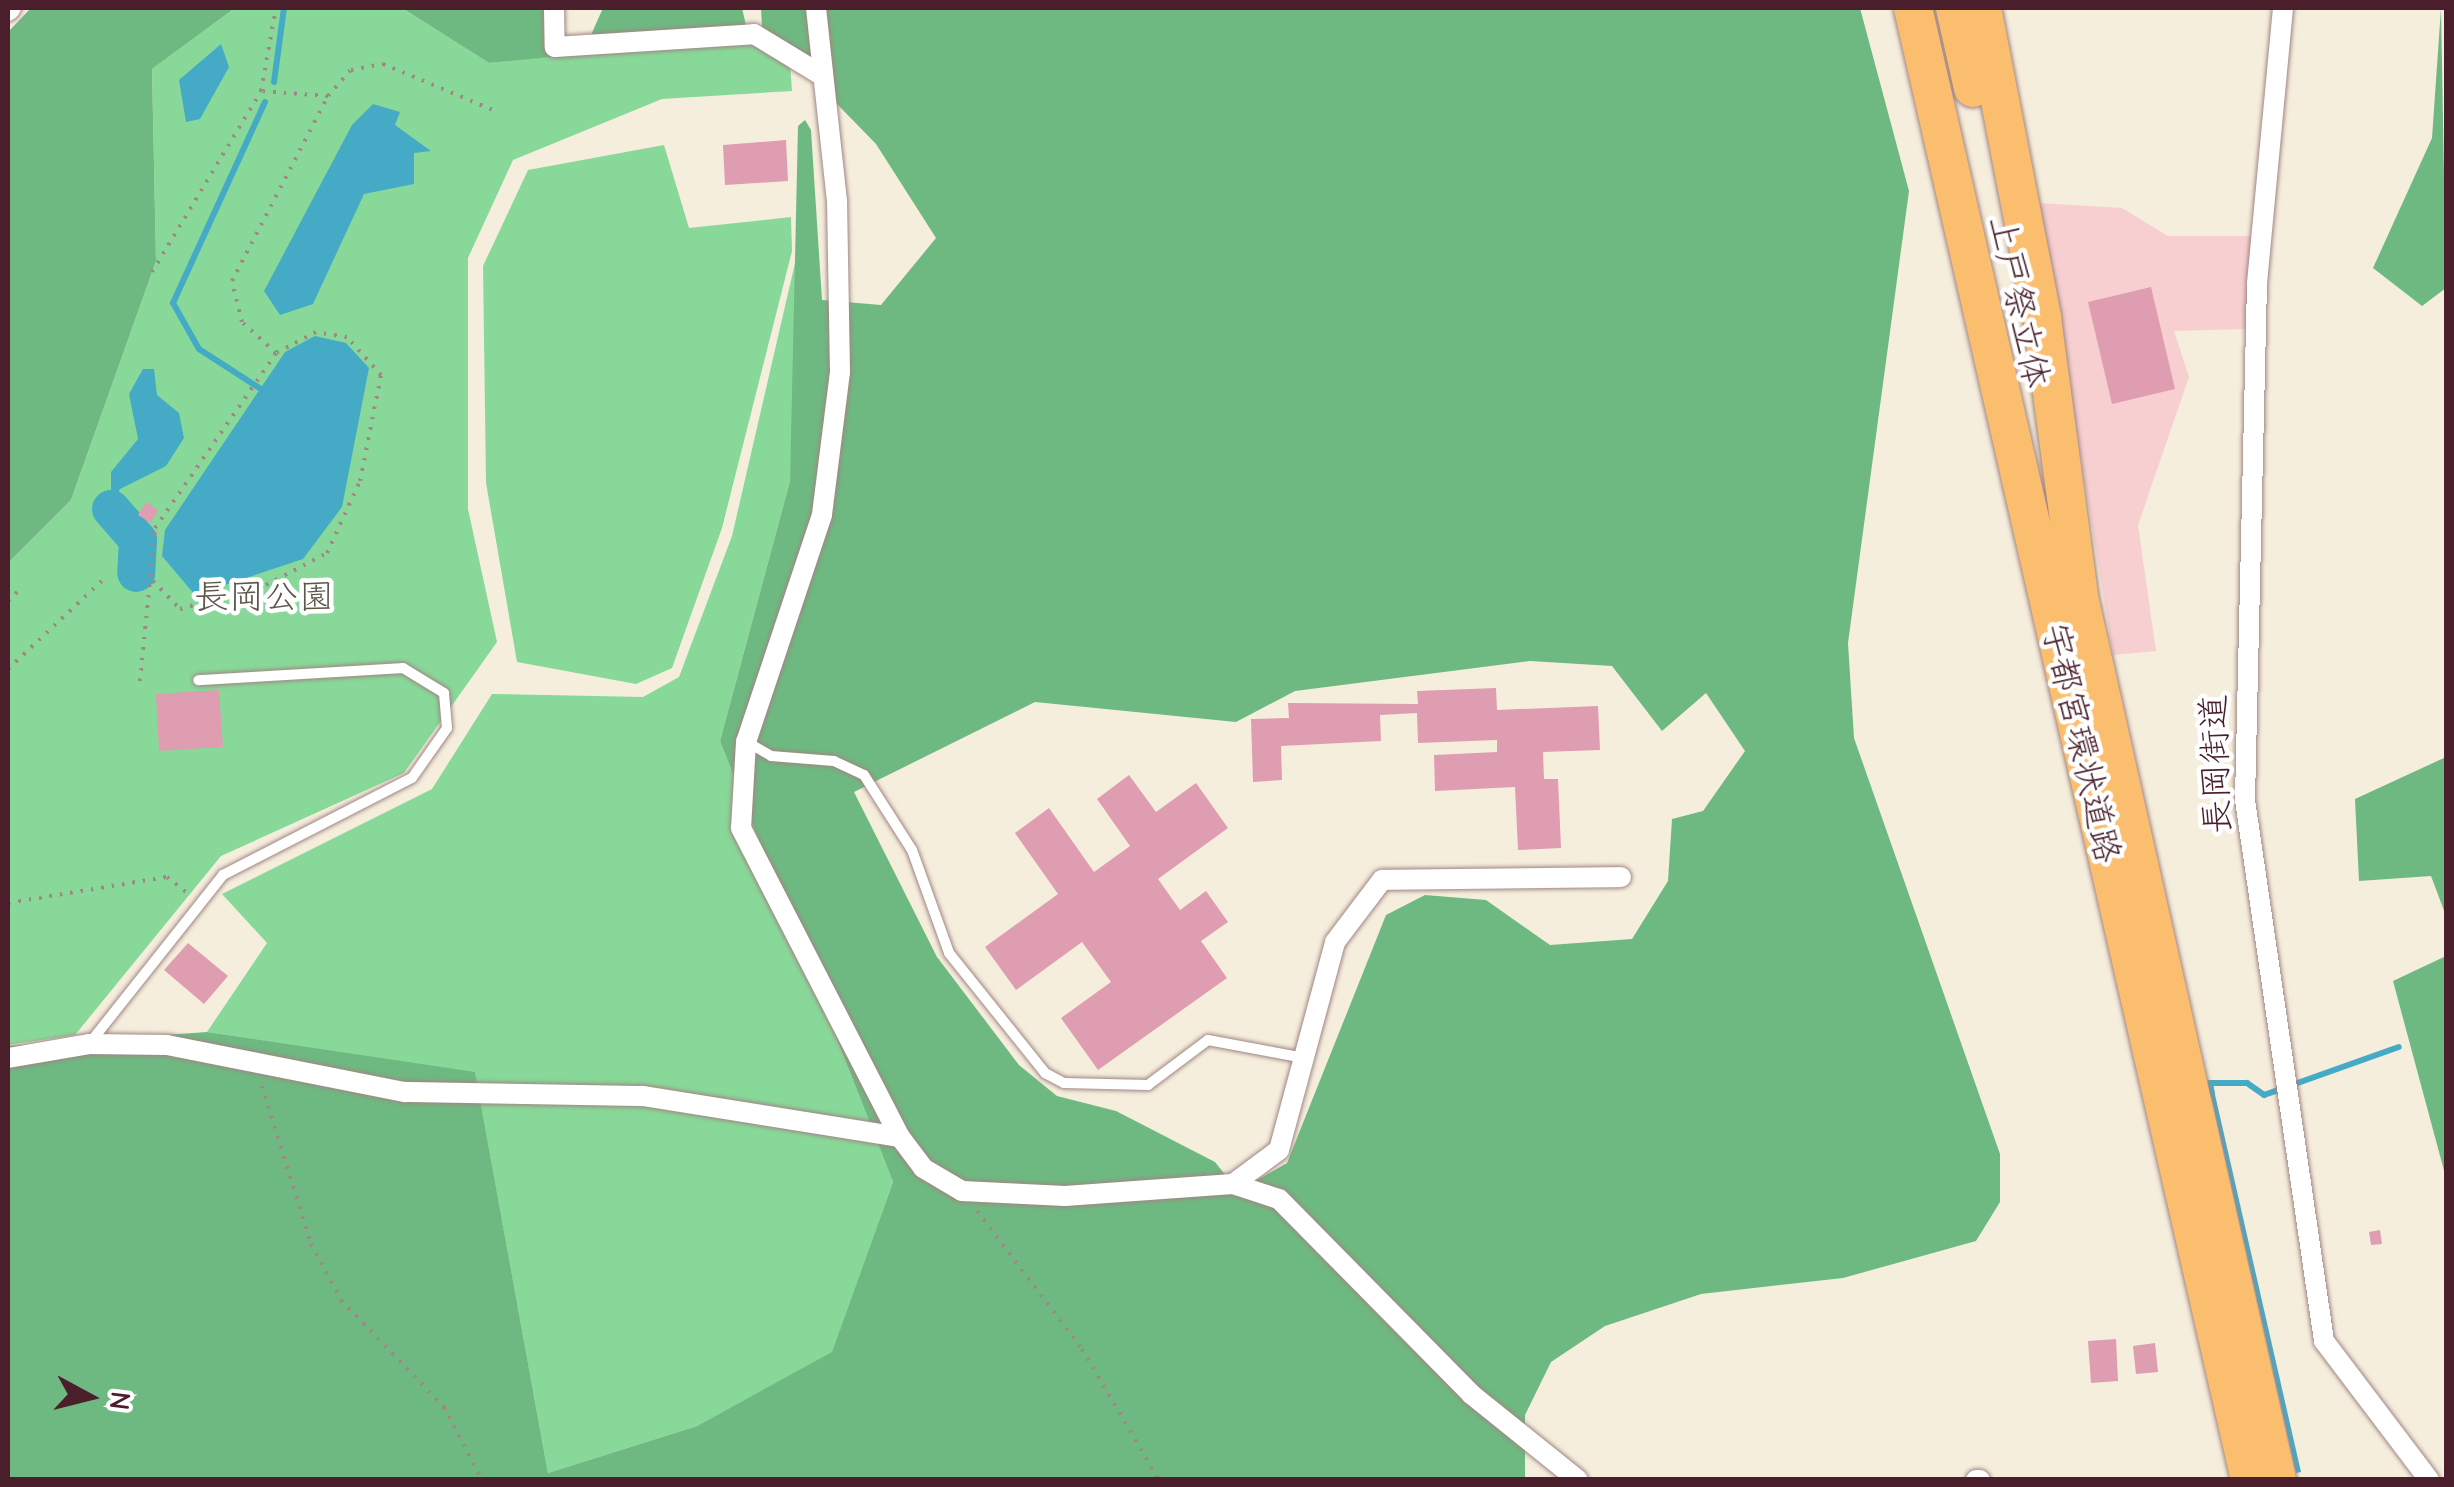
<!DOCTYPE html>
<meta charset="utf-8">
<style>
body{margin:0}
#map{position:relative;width:2454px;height:1487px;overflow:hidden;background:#f6eedd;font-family:"Comic Neue","Klee One",sans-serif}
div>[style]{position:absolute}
.built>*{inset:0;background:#f7cfd0}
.green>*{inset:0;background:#88d999}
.forest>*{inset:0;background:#6eb981}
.water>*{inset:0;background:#45aac5}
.stream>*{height:6px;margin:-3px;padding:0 3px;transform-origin:3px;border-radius:3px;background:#45aac5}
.river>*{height:38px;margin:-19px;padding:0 19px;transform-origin:19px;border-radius:19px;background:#45aac5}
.building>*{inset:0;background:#de9db1}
.path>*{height:4px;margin-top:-2px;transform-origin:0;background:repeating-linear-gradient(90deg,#a08684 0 2.5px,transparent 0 10.5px)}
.roads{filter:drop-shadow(0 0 2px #a08684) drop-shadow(0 0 2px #a08684)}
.lane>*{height:10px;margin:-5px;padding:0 5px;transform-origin:5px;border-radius:5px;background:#fff}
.street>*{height:20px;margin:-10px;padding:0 10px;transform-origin:10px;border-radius:10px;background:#fff}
.highway>*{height:38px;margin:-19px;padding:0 19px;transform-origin:19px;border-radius:19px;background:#fbbe6e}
span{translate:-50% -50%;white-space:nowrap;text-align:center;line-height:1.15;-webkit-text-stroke:9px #fff;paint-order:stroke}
.street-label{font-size:35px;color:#4a1f2b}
.park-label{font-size:35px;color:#5d574c}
.frame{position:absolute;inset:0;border:10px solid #4a1f2b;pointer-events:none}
.north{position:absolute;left:40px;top:1347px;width:100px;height:100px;-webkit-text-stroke:8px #fff;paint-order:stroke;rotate:97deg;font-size:28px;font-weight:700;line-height:40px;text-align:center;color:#4a1f2b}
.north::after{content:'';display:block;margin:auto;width:35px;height:45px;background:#4a1f2b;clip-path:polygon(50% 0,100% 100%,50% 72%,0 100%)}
</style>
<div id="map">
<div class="built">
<div style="clip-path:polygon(2039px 203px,2122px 208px,2168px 236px,2251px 236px,2247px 329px,2174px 331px,2189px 377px,2138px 525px,2156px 651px,2113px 655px)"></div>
</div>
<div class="green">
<div style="clip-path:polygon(235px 8px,402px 8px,489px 63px,745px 37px,790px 63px,792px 91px,662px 99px,513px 160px,468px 258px,468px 509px,497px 642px,404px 773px,221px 856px,75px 1035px,8px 1045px,8px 563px,71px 500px,156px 261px,152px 69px)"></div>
<div style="clip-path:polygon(664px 145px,689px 228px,791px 217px,792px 251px,722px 528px,672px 668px,636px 684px,517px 662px,486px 483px,483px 266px,528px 170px)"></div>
<div style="clip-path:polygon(801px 237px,790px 481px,720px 741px,893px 1182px,832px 1353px,697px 1426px,548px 1473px,475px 1073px,207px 1032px,267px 943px,222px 894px,432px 789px,492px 694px,643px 697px,679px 677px,732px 536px)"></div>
</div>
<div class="forest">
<div style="clip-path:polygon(31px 8px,235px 8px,152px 69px,156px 261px,71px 500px,8px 563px,8px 32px)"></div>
<div style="clip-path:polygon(402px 8px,548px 8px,551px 57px,489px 63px)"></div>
<div style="clip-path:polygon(603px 8px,742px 8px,748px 34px,587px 44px)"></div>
<div style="clip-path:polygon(evenodd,761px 8px,1860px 8px,1909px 191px,1848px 643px,1854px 738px,2000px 1154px,2000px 1202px,1976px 1241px,1843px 1278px,1701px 1294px,1605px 1326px,1551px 1362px,1525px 1415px,1525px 1479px,8px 1480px,8px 1046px,207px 1032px,475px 1072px,548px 1473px,697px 1426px,832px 1352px,893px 1182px,720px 741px,790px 481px,798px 126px,805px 120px,811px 130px,822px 300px,881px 305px,936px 238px,876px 144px,762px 27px,761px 8px,1530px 661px,1612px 666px,1662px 731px,1706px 693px,1745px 751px,1703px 811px,1672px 819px,1668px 881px,1632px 939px,1550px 945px,1486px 900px,1425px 895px,1386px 915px,1287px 1163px,1238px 1191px,1215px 1162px,1116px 1111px,1057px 1096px,1019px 1065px,937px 957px,854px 792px,1035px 702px,1236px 722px,1295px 691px,1530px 661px)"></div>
<div style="clip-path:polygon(2441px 8px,2446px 288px,2422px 306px,2373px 268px,2432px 138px)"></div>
<div style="clip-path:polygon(2446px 757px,2446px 916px,2431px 876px,2359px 881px,2355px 799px)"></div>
<div style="clip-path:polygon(2446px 956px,2446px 1178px,2393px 981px)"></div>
</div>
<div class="water">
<div style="clip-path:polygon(221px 44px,229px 67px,200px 119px,186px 122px,179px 80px)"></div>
<div style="clip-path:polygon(373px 104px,400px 112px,395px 125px,431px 151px,414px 153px,414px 184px,364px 194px,313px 304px,280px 315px,264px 291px,352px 125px)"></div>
<div style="clip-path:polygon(315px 336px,346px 343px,369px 368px,342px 507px,303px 559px,195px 595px,162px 556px,165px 530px,285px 352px)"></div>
<div style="clip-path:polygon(143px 369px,154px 369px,157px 395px,179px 413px,184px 438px,166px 466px,120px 489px,111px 509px,111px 472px,138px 439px,129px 394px)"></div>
<div style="clip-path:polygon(2213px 1086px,2301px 1472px,2296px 1473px,2209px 1087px)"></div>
</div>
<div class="stream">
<div style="left:274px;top:82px;width:75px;rotate:-82.3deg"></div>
<div style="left:264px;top:391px;width:77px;rotate:-147.1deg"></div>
<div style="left:199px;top:349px;width:53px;rotate:-119.5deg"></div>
<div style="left:173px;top:303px;width:221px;rotate:-65.4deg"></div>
<div style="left:2212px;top:1094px;width:11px;rotate:-100deg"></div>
<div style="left:2210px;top:1083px;width:37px"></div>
<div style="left:2247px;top:1083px;width:21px;rotate:35deg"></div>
<div style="left:2264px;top:1095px;width:143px;rotate:-19.6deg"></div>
</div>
<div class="river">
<div style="left:111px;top:509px;width:41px;rotate:48.9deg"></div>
<div style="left:138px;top:540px;width:33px;rotate:93deg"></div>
</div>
<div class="building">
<div style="clip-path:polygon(786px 140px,788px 181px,725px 185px,723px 145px)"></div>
<div style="clip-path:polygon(2151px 287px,2175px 389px,2112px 404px,2088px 302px)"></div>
<div style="clip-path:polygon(146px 502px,158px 510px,151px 523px,138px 515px)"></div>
<div style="clip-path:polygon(1496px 688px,1497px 710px,1598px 706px,1600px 750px,1543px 752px,1544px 779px,1558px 779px,1561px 848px,1518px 850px,1515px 787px,1435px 791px,1434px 755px,1497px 752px,1497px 740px,1418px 743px,1417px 713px,1380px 715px,1381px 741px,1281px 746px,1282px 780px,1253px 782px,1251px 719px,1289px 718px,1288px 703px,1418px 704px,1417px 691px)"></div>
<div style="clip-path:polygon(219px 690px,223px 747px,159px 751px,156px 694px)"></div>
<div style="clip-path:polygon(1129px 775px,1156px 812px,1196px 783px,1228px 828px,1158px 879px,1180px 910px,1206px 891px,1228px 922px,1201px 941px,1227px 978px,1098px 1070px,1061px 1018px,1111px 982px,1082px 942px,1016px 990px,985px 947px,1058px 894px,1015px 833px,1049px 808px,1094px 872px,1130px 846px,1097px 799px)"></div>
<div style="clip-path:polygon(188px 943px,228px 976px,204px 1004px,164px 970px)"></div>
<div style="clip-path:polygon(2380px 1230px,2382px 1244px,2371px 1245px,2369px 1232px)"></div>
<div style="clip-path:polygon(2116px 1339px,2118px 1381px,2091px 1383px,2088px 1341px)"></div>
<div style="clip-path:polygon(2155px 1343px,2158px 1372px,2136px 1374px,2133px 1346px)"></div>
</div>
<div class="path">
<div style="left:328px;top:96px;width:35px;rotate:-49deg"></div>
<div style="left:351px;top:70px;width:33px;rotate:-11deg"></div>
<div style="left:383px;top:64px;width:119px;rotate:22.7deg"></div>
<div style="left:152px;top:272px;width:211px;rotate:-58.9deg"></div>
<div style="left:261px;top:91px;width:84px;rotate:-79.8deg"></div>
<div style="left:153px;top:581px;width:39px;rotate:46deg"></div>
<div style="left:180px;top:609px;width:89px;rotate:-15.6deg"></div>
<div style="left:266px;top:585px;width:69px;rotate:-27.7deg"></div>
<div style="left:327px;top:553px;width:79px;rotate:-65.4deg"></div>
<div style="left:360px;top:481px;width:108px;rotate:-78.8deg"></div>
<div style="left:381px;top:375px;width:51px;rotate:-131.8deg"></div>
<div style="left:347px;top:337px;width:31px;rotate:-171deg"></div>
<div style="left:316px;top:332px;width:45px;rotate:152.3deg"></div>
<div style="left:8px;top:601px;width:13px;rotate:-45deg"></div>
<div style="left:8px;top:669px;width:134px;rotate:-43.2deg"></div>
<div style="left:140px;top:681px;width:154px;rotate:-84.4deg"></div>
<div style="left:155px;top:528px;width:213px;rotate:-55.3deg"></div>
<div style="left:276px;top:353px;width:46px;rotate:-137.6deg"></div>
<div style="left:242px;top:322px;width:42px;rotate:-103.7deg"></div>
<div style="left:232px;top:281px;width:208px;rotate:-62.6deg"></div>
<div style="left:328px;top:96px;width:67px;rotate:-175.7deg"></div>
<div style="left:8px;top:903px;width:161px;rotate:-9.3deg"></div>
<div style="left:167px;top:877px;width:28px;rotate:38deg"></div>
<div style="left:262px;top:1086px;width:165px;rotate:72.8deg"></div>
<div style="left:311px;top:1244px;width:64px;rotate:61.8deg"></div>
<div style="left:341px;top:1300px;width:149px;rotate:46.1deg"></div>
<div style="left:444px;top:1407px;width:82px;rotate:62.5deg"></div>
<div style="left:977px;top:1211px;width:173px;rotate:52.7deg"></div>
<div style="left:1082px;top:1349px;width:152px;rotate:59.6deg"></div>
</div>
<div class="roads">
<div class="lane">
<div style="left:747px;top:742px;width:28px;rotate:30deg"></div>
<div style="left:771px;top:756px;width:63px;rotate:4.5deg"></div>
<div style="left:834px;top:761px;width:33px;rotate:25deg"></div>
<div style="left:864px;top:775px;width:89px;rotate:57.4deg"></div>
<div style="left:912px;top:850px;width:109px;rotate:70.2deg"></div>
<div style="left:949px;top:953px;width:154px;rotate:51.3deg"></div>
<div style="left:1045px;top:1073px;width:21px;rotate:28deg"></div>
<div style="left:1064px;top:1083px;width:84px;rotate:1.4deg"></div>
<div style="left:1148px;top:1085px;width:75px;rotate:-36.9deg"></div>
<div style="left:1208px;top:1040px;width:98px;rotate:10.6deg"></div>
<div style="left:89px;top:1044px;width:216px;rotate:-51.6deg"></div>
<div style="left:223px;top:875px;width:212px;rotate:-27.2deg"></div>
<div style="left:412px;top:778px;width:61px;rotate:-55deg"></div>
<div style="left:447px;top:728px;width:35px;rotate:-95deg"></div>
<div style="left:444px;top:693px;width:48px;rotate:-148.6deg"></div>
<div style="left:403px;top:668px;width:205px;rotate:176.6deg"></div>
</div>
<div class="street">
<div style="left:554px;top:8px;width:39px;rotate:89deg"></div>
<div style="left:555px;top:47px;width:199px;rotate:-3.7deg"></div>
<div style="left:754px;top:34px;width:81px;rotate:31.3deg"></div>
<div style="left:816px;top:8px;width:193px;rotate:83.8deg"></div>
<div style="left:837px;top:200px;width:172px;rotate:89deg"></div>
<div style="left:840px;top:372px;width:144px;rotate:97.2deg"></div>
<div style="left:822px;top:515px;width:239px;rotate:108.5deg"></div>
<div style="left:746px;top:742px;width:86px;rotate:93.3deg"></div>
<div style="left:741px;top:828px;width:348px;rotate:62.8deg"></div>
<div style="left:900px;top:1137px;width:39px;rotate:53deg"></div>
<div style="left:923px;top:1168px;width:45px;rotate:30.5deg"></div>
<div style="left:962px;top:1191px;width:103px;rotate:2.8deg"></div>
<div style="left:1065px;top:1196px;width:168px;rotate:-4.1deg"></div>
<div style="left:1233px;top:1184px;width:48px;rotate:18.1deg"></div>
<div style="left:1279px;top:1199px;width:274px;rotate:45.4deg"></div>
<div style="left:1471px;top:1394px;width:137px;rotate:38.8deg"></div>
<div style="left:2283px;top:8px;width:276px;rotate:95.4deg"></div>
<div style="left:2257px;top:283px;width:517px;rotate:91.33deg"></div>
<div style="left:2245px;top:800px;width:547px;rotate:81.69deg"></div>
<div style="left:2324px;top:1341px;width:174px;rotate:52.9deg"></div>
<div style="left:8px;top:11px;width:4px;rotate:-45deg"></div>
<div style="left:8px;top:1058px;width:82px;rotate:-9.8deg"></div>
<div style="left:89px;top:1044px;width:78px;rotate:0.7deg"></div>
<div style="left:167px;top:1045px;width:243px;rotate:11.2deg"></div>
<div style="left:405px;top:1092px;width:238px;rotate:1deg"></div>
<div style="left:643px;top:1096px;width:260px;rotate:9.1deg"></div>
<div style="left:1233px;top:1184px;width:57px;rotate:-36.5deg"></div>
<div style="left:1279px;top:1150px;width:215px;rotate:-74.9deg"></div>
<div style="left:1335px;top:942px;width:78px;rotate:-52.8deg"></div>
<div style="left:1382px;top:880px;width:239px;rotate:-0.7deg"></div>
<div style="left:1976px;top:1480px;width:4px"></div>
</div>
<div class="highway">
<div style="left:1913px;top:8px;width:1510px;rotate:77.1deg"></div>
<div style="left:1955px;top:8px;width:82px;rotate:77.3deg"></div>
<div style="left:1982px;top:8px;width:316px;rotate:79deg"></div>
<div style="left:2042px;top:318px;width:281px;rotate:82.4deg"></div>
<div style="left:2079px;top:597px;width:905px;rotate:77.36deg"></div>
</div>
</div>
<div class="street-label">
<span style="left:2019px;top:302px;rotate:78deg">上戸祭立体</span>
<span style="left:2081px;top:743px;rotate:77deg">宇都宮環状道路</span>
<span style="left:2216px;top:764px;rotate:-92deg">長岡街道</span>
</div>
<div class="park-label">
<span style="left:264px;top:597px">長岡公園</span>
</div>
<div class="frame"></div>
<div class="north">N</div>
</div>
